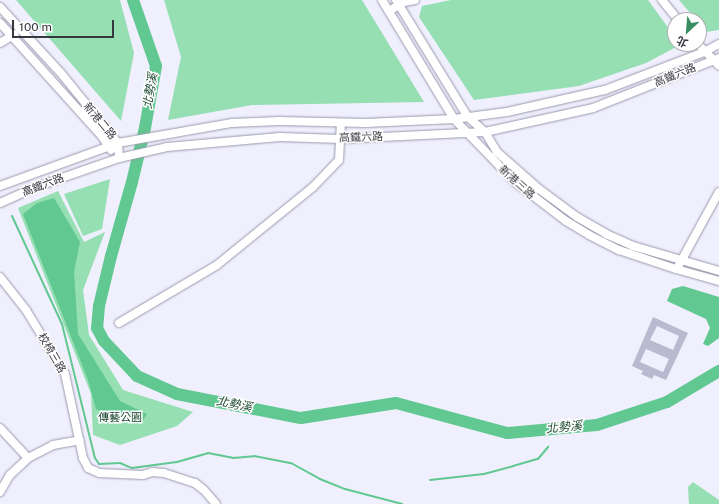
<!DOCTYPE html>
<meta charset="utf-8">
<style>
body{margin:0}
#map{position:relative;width:719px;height:504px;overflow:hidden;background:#efeffd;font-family:"Public Sans","Noto Sans TC",sans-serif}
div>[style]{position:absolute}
.green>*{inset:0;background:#95dfb3}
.water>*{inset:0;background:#60c890}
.stream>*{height:2px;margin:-1px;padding:0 1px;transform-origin:1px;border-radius:1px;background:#60c890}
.river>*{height:12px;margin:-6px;padding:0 6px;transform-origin:6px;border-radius:6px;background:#60c890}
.building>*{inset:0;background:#b9b9cf}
.roads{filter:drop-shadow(0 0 1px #9999ae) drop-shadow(0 0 1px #9999ae)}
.minor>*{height:8px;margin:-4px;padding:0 4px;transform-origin:4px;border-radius:4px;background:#fff}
span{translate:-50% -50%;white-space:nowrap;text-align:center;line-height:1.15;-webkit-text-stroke:3px #fff;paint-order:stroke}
.street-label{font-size:11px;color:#373740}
.park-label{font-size:11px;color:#18442d}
.water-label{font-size:12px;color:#1d4831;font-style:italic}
.north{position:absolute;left:667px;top:12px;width:40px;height:40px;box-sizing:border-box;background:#fff;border:1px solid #afafb3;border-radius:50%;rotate:206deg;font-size:11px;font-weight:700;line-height:16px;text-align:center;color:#373740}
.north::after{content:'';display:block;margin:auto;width:14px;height:18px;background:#388d61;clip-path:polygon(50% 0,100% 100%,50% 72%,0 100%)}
.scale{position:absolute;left:12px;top:20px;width:102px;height:18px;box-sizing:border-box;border:2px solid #373740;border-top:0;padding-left:5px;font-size:12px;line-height:14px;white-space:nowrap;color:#373740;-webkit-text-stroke:3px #fff;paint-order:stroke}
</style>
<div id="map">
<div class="green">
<div style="clip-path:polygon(16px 0,120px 0,134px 53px,121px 121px)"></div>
<div style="clip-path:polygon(164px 0,362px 0,424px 102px,252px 105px,168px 120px,181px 57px)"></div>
<div style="clip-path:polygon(451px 0,648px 0,675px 37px,675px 44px,680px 45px,646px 63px,579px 86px,474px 100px,419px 17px,422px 6px)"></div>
<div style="clip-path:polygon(679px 0,719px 0,719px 30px,706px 32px,699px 23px,699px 20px,696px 20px)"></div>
<div style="clip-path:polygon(110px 179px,102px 229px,83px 236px,64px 194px)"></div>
<div style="clip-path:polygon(58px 191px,84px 242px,105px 232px,83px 290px,89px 335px,123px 390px,193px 412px,177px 426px,120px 445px,93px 435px,91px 394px,18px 208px)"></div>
<div style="clip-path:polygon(693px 482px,719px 500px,719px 504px,689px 504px,688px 487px)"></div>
</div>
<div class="water">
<div style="clip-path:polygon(54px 198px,80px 242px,74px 272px,78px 334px,120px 401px,147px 414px,141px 423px,117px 420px,96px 409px,88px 380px,23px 214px,37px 203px)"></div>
<div style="clip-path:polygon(683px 286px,719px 297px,719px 338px,708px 346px,703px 344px,710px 328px,706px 319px,667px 301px,672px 289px)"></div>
</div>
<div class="stream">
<div style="left:12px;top:216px;width:119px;rotate:65.2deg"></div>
<div style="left:62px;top:324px;width:138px;rotate:76.2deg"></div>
<div style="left:95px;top:458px;width:7px;rotate:56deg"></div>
<div style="left:99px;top:464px;width:21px;rotate:-3deg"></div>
<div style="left:120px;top:463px;width:13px;rotate:23deg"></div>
<div style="left:132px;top:468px;width:45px;rotate:-7.6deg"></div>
<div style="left:177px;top:462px;width:32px;rotate:-16deg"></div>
<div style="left:208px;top:453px;width:25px;rotate:11deg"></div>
<div style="left:233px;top:458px;width:21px;rotate:-5deg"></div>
<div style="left:254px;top:456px;width:38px;rotate:11deg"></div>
<div style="left:291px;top:463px;width:33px;rotate:29deg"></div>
<div style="left:320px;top:479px;width:27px;rotate:22deg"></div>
<div style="left:345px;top:489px;width:59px;rotate:14.7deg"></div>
<div style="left:430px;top:480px;width:54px;rotate:-6.3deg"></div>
<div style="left:484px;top:474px;width:30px;rotate:-15deg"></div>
<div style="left:513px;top:466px;width:26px;rotate:-16deg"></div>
<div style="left:538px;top:459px;width:16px;rotate:-50deg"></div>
</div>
<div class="river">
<div style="left:133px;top:0;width:70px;rotate:70.8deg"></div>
<div style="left:156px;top:66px;width:63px;rotate:100.1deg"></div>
<div style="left:145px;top:128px;width:56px;rotate:103.5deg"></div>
<div style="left:132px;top:182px;width:77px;rotate:105.8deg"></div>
<div style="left:111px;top:256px;width:51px;rotate:103.5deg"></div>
<div style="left:99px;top:306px;width:22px;rotate:95deg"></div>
<div style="left:97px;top:328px;width:15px;rotate:62deg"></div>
<div style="left:104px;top:341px;width:48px;rotate:46.7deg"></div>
<div style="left:137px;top:376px;width:44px;rotate:24.2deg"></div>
<div style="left:177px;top:394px;width:126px;rotate:11deg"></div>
<div style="left:301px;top:418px;width:96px;rotate:-9deg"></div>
<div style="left:396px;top:403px;width:115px;rotate:15.1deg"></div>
<div style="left:507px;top:433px;width:90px;rotate:-5.1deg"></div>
<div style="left:597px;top:425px;width:74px;rotate:-18.2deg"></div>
<div style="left:667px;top:402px;width:61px;rotate:-30.8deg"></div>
</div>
<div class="building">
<div style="clip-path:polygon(evenodd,653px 317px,688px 333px,666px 380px,654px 375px,652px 379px,641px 374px,643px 371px,632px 366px,653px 317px,657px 326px,679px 336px,673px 350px,650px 340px,657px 326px,653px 317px,646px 349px,669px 359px,663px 372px,640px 362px,646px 349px)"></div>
</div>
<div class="roads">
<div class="minor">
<div style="left:382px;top:0;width:139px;rotate:58.8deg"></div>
<div style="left:454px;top:119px;width:88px;rotate:45.9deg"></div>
<div style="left:515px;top:182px;width:64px;rotate:37.4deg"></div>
<div style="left:566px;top:221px;width:27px;rotate:31deg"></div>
<div style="left:589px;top:235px;width:34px;rotate:27deg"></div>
<div style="left:619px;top:250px;width:60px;rotate:18.4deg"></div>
<div style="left:676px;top:269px;width:45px;rotate:15.6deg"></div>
<div style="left:396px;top:0;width:136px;rotate:58.5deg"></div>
<div style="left:467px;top:116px;width:24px;rotate:42deg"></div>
<div style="left:485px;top:132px;width:23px;rotate:59deg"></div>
<div style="left:497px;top:152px;width:56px;rotate:41.4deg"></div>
<div style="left:539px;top:189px;width:47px;rotate:36.4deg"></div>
<div style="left:577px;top:217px;width:34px;rotate:30deg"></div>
<div style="left:606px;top:234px;width:30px;rotate:24deg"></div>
<div style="left:633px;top:246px;width:90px;rotate:16.2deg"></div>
<div style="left:662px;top:0;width:26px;rotate:51deg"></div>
<div style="left:0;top:7px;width:88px;rotate:47.3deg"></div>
<div style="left:60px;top:72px;width:92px;rotate:50.8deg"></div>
<div style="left:118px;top:143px;width:15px;rotate:86deg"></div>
<div style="left:389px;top:11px;width:17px;rotate:-31deg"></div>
<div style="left:404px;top:2px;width:11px;rotate:-10deg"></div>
<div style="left:0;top:23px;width:151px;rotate:48deg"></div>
<div style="left:101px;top:135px;width:18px;rotate:56deg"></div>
<div style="left:0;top:43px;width:17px;rotate:-31deg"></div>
<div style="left:698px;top:44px;width:30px;rotate:46deg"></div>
<div style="left:0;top:186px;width:126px;rotate:-20deg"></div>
<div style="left:118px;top:143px;width:116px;rotate:-10deg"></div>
<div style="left:232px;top:123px;width:47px;rotate:-2.4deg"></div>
<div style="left:279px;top:121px;width:87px;rotate:1.3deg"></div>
<div style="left:366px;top:123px;width:88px;rotate:-2.6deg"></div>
<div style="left:454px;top:119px;width:53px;rotate:-7.5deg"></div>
<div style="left:507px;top:112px;width:100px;rotate:-12.7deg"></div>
<div style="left:605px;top:90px;width:106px;rotate:-21deg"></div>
<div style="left:704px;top:52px;width:17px;rotate:-28deg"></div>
<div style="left:0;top:203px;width:39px;rotate:-24deg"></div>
<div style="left:36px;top:187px;width:88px;rotate:-19.3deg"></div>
<div style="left:119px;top:158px;width:49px;rotate:-12.9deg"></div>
<div style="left:167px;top:147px;width:113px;rotate:-5.1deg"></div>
<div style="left:280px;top:137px;width:61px;rotate:1.9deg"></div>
<div style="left:341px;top:139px;width:144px;rotate:-2.8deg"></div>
<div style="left:485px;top:132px;width:111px;rotate:-12.5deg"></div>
<div style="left:593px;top:108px;width:136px;rotate:-21.6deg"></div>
<div style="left:679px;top:265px;width:83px;rotate:-61.3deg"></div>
<div style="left:0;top:277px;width:42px;rotate:51.8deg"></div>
<div style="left:26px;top:310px;width:75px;rotate:58.6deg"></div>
<div style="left:65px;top:374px;width:86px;rotate:77.9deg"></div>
<div style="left:83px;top:458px;width:11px;rotate:63deg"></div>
<div style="left:88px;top:468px;width:12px;rotate:24deg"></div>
<div style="left:99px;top:473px;width:44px;rotate:2.6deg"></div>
<div style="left:143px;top:475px;width:9px;rotate:-18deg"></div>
<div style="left:152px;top:472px;width:12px;rotate:5deg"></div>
<div style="left:164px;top:473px;width:33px;rotate:18deg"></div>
<div style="left:195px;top:483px;width:11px;rotate:38deg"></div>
<div style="left:204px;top:490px;width:18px;rotate:49deg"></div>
<div style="left:119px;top:323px;width:114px;rotate:-30.6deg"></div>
<div style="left:217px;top:265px;width:124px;rotate:-39.1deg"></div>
<div style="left:313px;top:187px;width:37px;rotate:-46deg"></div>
<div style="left:339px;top:160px;width:37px;rotate:-87deg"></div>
<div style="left:0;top:428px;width:41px;rotate:47deg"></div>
<div style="left:0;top:492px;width:20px;rotate:-60deg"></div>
<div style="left:10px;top:475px;width:25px;rotate:-43deg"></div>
<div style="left:28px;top:458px;width:28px;rotate:-27deg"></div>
<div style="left:53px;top:445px;width:27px;rotate:-10deg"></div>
</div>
</div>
<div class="street-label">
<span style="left:675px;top:75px;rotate:-22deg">高鐵六路</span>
<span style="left:100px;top:121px;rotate:50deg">新港二路</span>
<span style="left:361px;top:137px;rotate:-2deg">高鐵六路</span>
<span style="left:517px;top:182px;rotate:42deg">新港三路</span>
<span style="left:43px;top:185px;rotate:-21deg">高鐵六路</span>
<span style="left:52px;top:353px;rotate:60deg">校椅三路</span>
</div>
<div class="park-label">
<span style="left:120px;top:417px">傳藝公園</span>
</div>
<div class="water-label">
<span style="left:151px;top:91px;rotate:-80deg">北勢溪</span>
<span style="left:234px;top:405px;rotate:11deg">北勢溪</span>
<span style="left:564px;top:428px;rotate:-5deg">北勢溪</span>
</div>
<div class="north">北</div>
<div class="scale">100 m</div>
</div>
